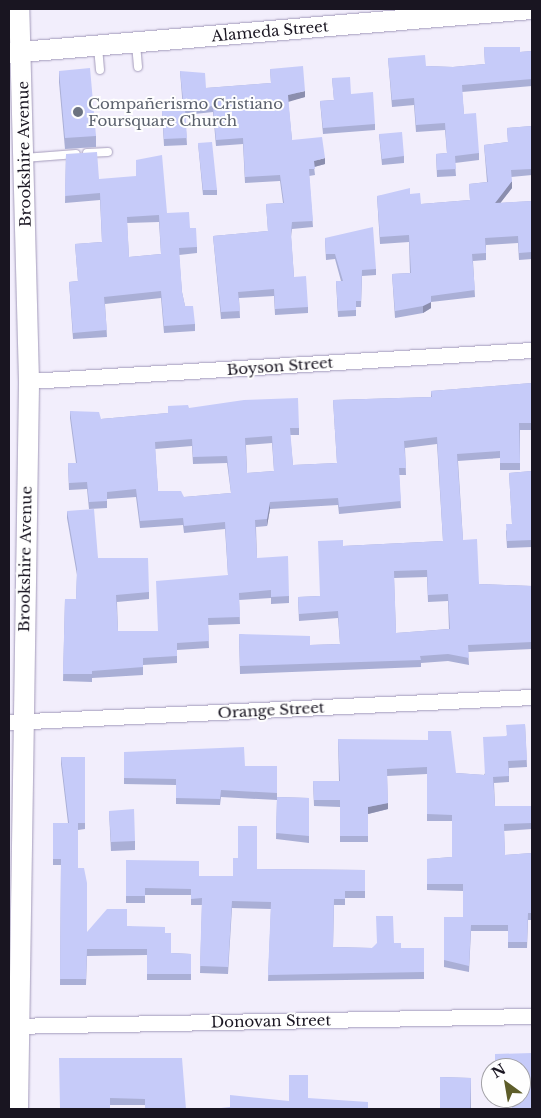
<!DOCTYPE html>
<meta charset="utf-8">
<style>
body{margin:0}
#map{position:relative;width:541px;height:1118px;overflow:hidden;background:#f2eefc;font-family:"Libre Baskerville",serif}
div>[style]{position:absolute}
.roads{filter:drop-shadow(0 0 1px #a39aba) drop-shadow(0 0 1px #a39aba)}
.lane>*{height:8px;margin:-4px;padding:0 4px;transform-origin:4px;border-radius:4px;background:#fff}
.street>*{height:15px;margin:-7.5px;padding:0 7.5px;transform-origin:7.5px;border-radius:7.5px;background:#fff}
.secondary>*{height:20px;margin:-10px;padding:0 10px;transform-origin:10px;border-radius:10px;background:#fff}
.wall>*{inset:0;background:#aaafd6}
.shaded-wall>*{inset:0;background:#8b8eae}
.building>*{inset:0;background:#c6cbf9}
.dots>*{width:14px;height:14px;translate:-50% -50%;box-sizing:border-box;border:2px solid #fefefe;border-radius:50%}
span{translate:-50% -50%;white-space:nowrap;text-align:center;line-height:1.15;-webkit-text-stroke:4px #fefefe;paint-order:stroke}
.street-label{font-size:15px;color:#191521}
.worship-label{font-size:15px;color:#5b616d}
.left{translate:0 -50%;text-align:left}
.frame{position:absolute;inset:0;border:10px solid #191521;pointer-events:none}
.north{position:absolute;left:481px;top:1058px;width:50px;height:50px;box-sizing:border-box;background:#fefefe;border:1px solid #a2a1a6;border-radius:50%;rotate:328deg;font-size:14px;font-weight:700;line-height:20px;text-align:center;color:#191521}
.north::after{content:'';display:block;margin:auto;width:18px;height:22px;background:#5d5d2a;clip-path:polygon(50% 0,100% 100%,50% 72%,0 100%)}
</style>
<div id="map">
<div class="roads">
<div class="lane">
<div style="left:136px;top:44px;width:23px;rotate:85deg"></div>
<div style="left:98px;top:47px;width:23px;rotate:85deg"></div>
<div style="left:87px;top:153px;width:21px;rotate:-3deg"></div>
<div style="left:24px;top:158px;width:52px;rotate:-4.4deg"></div>
</div>
<div class="street">
<div style="left:29px;top:381px;width:504px;rotate:-3.53deg"></div>
<div style="left:9px;top:722px;width:524px;rotate:-2.74deg"></div>
<div style="left:9px;top:1026px;width:523px;rotate:-1.1deg"></div>
</div>
<div class="secondary">
<div style="left:9px;top:53px;width:525px;rotate:-4.81deg"></div>
<div style="left:18px;top:1109px;width:728px;rotate:-89.13deg"></div>
<div style="left:29px;top:381px;width:372px;rotate:-91.5deg"></div>
</div>
</div>
<div class="wall">
<div style="clip-path:polygon(484px 47px,520px 52px,532px 51px,532px 86px,462px 92px,464px 114px,479px 153px,479px 160px,455px 163px,456px 176px,437px 177px,436px 154px,447px 153px,445px 130px,416px 132px,414px 105px,392px 107px,388px 58px,426px 66px,453px 67px,485px 64px)"></div>
<div style="clip-path:polygon(270px 69px,305px 97px,288px 101px,292px 140px,325px 164px,314px 167px,315px 175px,309px 176px,313px 227px,292px 229px,291px 237px,294px 277px,308px 307px,308px 313px,275px 315px,274px 296px,239px 298px,240px 318px,221px 319px,213px 236px,268px 231px,266px 204px,283px 203px,280px 181px,245px 183px,243px 144px,216px 146px,213px 112px,185px 115px,187px 145px,164px 146px,162px 110px,183px 109px,180px 71px,206px 88px,271px 83px)"></div>
<div style="clip-path:polygon(59px 71px,96px 136px,96px 147px,65px 149px,59px 82px)"></div>
<div style="clip-path:polygon(332px 78px,351px 94px,375px 124px,375px 130px,323px 134px,320px 101px,334px 100px)"></div>
<div style="clip-path:polygon(532px 126px,532px 175px,511px 177px,512px 188px,500px 203px,532px 201px,532px 259px,519px 260px,518px 243px,486px 245px,486px 260px,473px 261px,475px 297px,431px 302px,431px 308px,423px 313px,395px 318px,392px 274px,410px 273px,409px 242px,380px 244px,377px 196px,410px 194px,421px 204px,470px 200px,469px 184px,487px 182px,484px 145px,508px 142px,507px 128px)"></div>
<div style="clip-path:polygon(379px 134px,404px 156px,404px 163px,382px 165px)"></div>
<div style="clip-path:polygon(198px 143px,217px 190px,217px 195px,203px 195px)"></div>
<div style="clip-path:polygon(evenodd,66px 154px,99px 179px,167px 213px,190px 228px,197px 247px,197px 253px,179px 255px,182px 292px,185px 306px,195px 324px,195px 331px,164px 333px,161px 298px,105px 304px,107px 337px,73px 339px,69px 282px,78px 281px,75px 244px,102px 242px,100px 200px,65px 203px,66px 154px,159px 222px,161px 254px,129px 257px,127px 223px,159px 222px)"></div>
<div style="clip-path:polygon(325px 238px,376px 269px,376px 275px,362px 276px,361px 307px,356px 307px,356px 316px,338px 317px,336px 281px,341px 281px,335px 259px,326px 260px)"></div>
<div style="clip-path:polygon(evenodd,532px 383px,532px 430px,520px 430px,520px 470px,500px 470px,500px 458px,458px 461px,463px 540px,479px 584px,532px 586px,532px 649px,468px 652px,469px 665px,448px 661px,421px 663px,421px 667px,240px 674px,239px 634px,310px 645px,340px 644px,338px 618px,299px 621px,298px 597px,320px 596px,343px 546px,443px 541px,437px 444px,405px 448px,406px 475px,399px 475px,401px 508px,339px 514px,338px 505px,270px 509px,267px 526px,256px 527px,257px 558px,289px 596px,289px 603px,271px 604px,271px 598px,239px 600px,240px 624px,208px 625px,209px 648px,177px 650px,177px 663px,143px 665px,143px 675px,92px 678px,92px 682px,63px 681px,65px 599px,76px 599px,77px 575px,67px 518px,67px 511px,98px 558px,149px 592px,149px 599px,117px 602px,118px 631px,158px 631px,228px 575px,225px 529px,184px 533px,183px 525px,140px 528px,136px 497px,107px 499px,107px 508px,89px 509px,87px 489px,69px 490px,68px 463px,76px 463px,70px 418px,70px 411px,101px 419px,168px 413px,168px 406px,189px 408px,299px 428px,299px 435px,290px 435px,293px 465px,337px 463px,333px 400px,431px 397px,431px 391px,532px 383px,272px 443px,274px 471px,247px 473px,246px 445px,272px 443px,532px 383px,192px 446px,193px 464px,227px 463px,231px 493px,184px 497px,158px 491px,155px 449px,192px 446px,532px 383px,427px 577px,428px 602px,448px 601px,449px 629px,396px 633px,394px 578px,427px 577px)"></div>
<div style="clip-path:polygon(532px 471px,532px 547px,507px 548px,506px 531px,512px 524px,509px 473px)"></div>
<div style="clip-path:polygon(525px 724px,527px 767px,509px 768px,509px 782px,494px 783px,495px 806px,532px 806px,532px 829px,504px 831px,505px 855px,532px 853px,532px 920px,528px 920px,527px 948px,508px 948px,508px 931px,471px 931px,469px 972px,444px 967px,444px 917px,463px 917px,463px 891px,427px 890px,427px 859px,452px 857px,452px 821px,427px 821px,427px 774px,387px 776px,388px 809px,368px 814px,368px 842px,340px 842px,340px 807px,314px 806px,313px 781px,339px 781px,338px 739px,456px 773px,484px 775px,506px 736px)"></div>
<div style="clip-path:polygon(124px 752px,245px 766px,277px 793px,277px 797px,309px 798px,309px 843px,276px 839px,277px 800px,221px 797px,220px 805px,176px 804px,176px 785px,124px 784px)"></div>
<div style="clip-path:polygon(61px 757px,85px 757px,85px 829px,78px 830px,78px 868px,87px 932px,127px 926px,165px 933px,171px 953px,191px 954px,191px 980px,147px 980px,147px 955px,87px 956px,86px 985px,60px 985px,61px 865px,53px 865px,53px 823px,68px 823px,61px 764px)"></div>
<div style="clip-path:polygon(109px 811px,135px 841px,135px 850px,111px 851px)"></div>
<div style="clip-path:polygon(126px 860px,199px 876px,233px 876px,257px 869px,365px 870px,365px 898px,345px 898px,345px 905px,334px 905px,333px 947px,372px 948px,394px 943px,401px 948px,424px 948px,424px 979px,268px 981px,271px 909px,232px 908px,228px 974px,200px 973px,202px 905px,191px 905px,191px 895px,145px 895px,145px 903px,126px 903px)"></div>
<div style="clip-path:polygon(59px 1058px,186px 1109px,145px 1105px,110px 1105px)"></div>
<div style="clip-path:polygon(440px 1077px,471px 1078px,471px 1109px,440px 1109px)"></div>
</div>
<div class="shaded-wall">
<div style="clip-path:polygon(305px 91px,305px 97px,288px 102px,288px 95px)"></div>
<div style="clip-path:polygon(325px 158px,325px 164px,314px 167px,314px 161px)"></div>
<div style="clip-path:polygon(512px 181px,512px 188px,495px 210px,495px 203px)"></div>
<div style="clip-path:polygon(431px 302px,431px 308px,423px 313px,423px 306px)"></div>
<div style="clip-path:polygon(270px 502px,270px 509px,267px 526px,267px 519px)"></div>
<div style="clip-path:polygon(388px 803px,388px 809px,368px 814px,368px 807px)"></div>
</div>
<div class="building">
<div style="clip-path:polygon(484px 47px,520px 47px,520px 52px,532px 51px,532px 79px,462px 85px,464px 114px,476px 113px,479px 153px,455px 156px,456px 169px,437px 170px,436px 154px,447px 153px,445px 123px,416px 125px,414px 98px,392px 100px,388px 58px,425px 55px,426px 66px,453px 67px,485px 64px)"></div>
<div style="clip-path:polygon(303px 66px,305px 91px,288px 95px,292px 140px,322px 137px,325px 158px,314px 161px,315px 169px,309px 169px,313px 221px,292px 222px,291px 233px,294px 277px,306px 276px,308px 307px,275px 309px,274px 289px,238px 292px,240px 311px,221px 312px,213px 236px,268px 231px,266px 204px,284px 203px,280px 175px,245px 177px,243px 138px,216px 140px,213px 106px,185px 109px,187px 138px,164px 139px,162px 110px,184px 109px,180px 71px,205px 73px,206px 88px,271px 83px,270px 69px)"></div>
<div style="clip-path:polygon(90px 68px,96px 136px,65px 138px,59px 71px)"></div>
<div style="clip-path:polygon(350px 77px,351px 94px,373px 92px,375px 124px,323px 128px,320px 101px,334px 100px,332px 78px)"></div>
<div style="clip-path:polygon(532px 126px,532px 169px,511px 170px,512px 181px,495px 203px,532px 201px,532px 252px,519px 253px,518px 236px,485px 238px,486px 253px,472px 254px,475px 290px,431px 296px,431px 302px,423px 306px,395px 311px,392px 274px,411px 273px,409px 235px,380px 237px,377px 196px,410px 188px,410px 194px,420px 193px,421px 204px,470px 200px,469px 184px,488px 182px,484px 145px,508px 142px,507px 128px)"></div>
<div style="clip-path:polygon(402px 132px,404px 156px,382px 159px,379px 134px)"></div>
<div style="clip-path:polygon(212px 142px,217px 190px,203px 190px,198px 143px)"></div>
<div style="clip-path:polygon(evenodd,97px 152px,99px 179px,136px 176px,136px 160px,162px 155px,167px 213px,189px 212px,190px 228px,196px 228px,197px 247px,179px 248px,182px 292px,185px 306px,193px 306px,195px 324px,164px 326px,161px 291px,104px 297px,107px 330px,73px 333px,69px 282px,78px 281px,75px 244px,102px 242px,100px 193px,65px 196px,66px 154px,97px 152px,159px 215px,161px 254px,129px 257px,127px 217px,159px 215px)"></div>
<div style="clip-path:polygon(373px 227px,376px 269px,362px 270px,361px 301px,356px 301px,356px 310px,338px 311px,336px 281px,343px 281px,335px 254px,326px 254px,325px 238px)"></div>
<div style="clip-path:polygon(evenodd,532px 383px,532px 423px,519px 423px,520px 463px,500px 463px,500px 451px,457px 454px,463px 540px,477px 539px,479px 584px,532px 586px,532px 642px,468px 645px,469px 658px,448px 654px,420px 656px,421px 660px,240px 666px,239px 634px,310px 636px,310px 645px,340px 644px,338px 611px,299px 614px,298px 597px,320px 596px,318px 541px,343px 540px,343px 546px,443px 541px,437px 437px,404px 441px,406px 468px,399px 468px,401px 501px,339px 507px,338px 498px,270px 502px,267px 519px,255px 520px,257px 558px,288px 556px,289px 596px,271px 597px,271px 590px,239px 593px,240px 617px,208px 618px,209px 641px,177px 643px,177px 656px,143px 658px,143px 667px,92px 671px,92px 674px,63px 674px,65px 599px,76px 599px,77px 569px,67px 511px,94px 509px,98px 558px,148px 558px,149px 592px,116px 595px,118px 631px,158px 631px,156px 581px,228px 575px,225px 522px,184px 526px,183px 518px,140px 521px,136px 489px,107px 492px,107px 501px,89px 502px,87px 482px,69px 483px,68px 463px,77px 463px,70px 411px,99px 412px,101px 419px,168px 413px,168px 406px,188px 405px,189px 408px,244px 400px,298px 398px,299px 428px,290px 428px,293px 465px,337px 463px,333px 400px,432px 397px,431px 391px,532px 383px,272px 436px,274px 471px,247px 473px,245px 438px,272px 436px,532px 383px,192px 439px,193px 457px,227px 456px,231px 493px,184px 497px,181px 491px,158px 491px,155px 442px,192px 439px,532px 383px,427px 570px,428px 595px,448px 594px,450px 629px,396px 633px,394px 571px,427px 570px)"></div>
<div style="clip-path:polygon(532px 471px,532px 540px,507px 541px,506px 524px,512px 524px,509px 473px)"></div>
<div style="clip-path:polygon(525px 724px,527px 760px,508px 761px,509px 776px,493px 777px,495px 806px,532px 806px,532px 823px,504px 824px,505px 855px,532px 853px,532px 913px,528px 913px,527px 942px,508px 942px,508px 925px,471px 925px,469px 966px,444px 960px,444px 917px,463px 917px,463px 884px,427px 884px,427px 859px,452px 857px,452px 815px,427px 814px,427px 767px,387px 769px,388px 803px,368px 807px,368px 836px,340px 836px,340px 800px,314px 800px,313px 781px,340px 781px,338px 739px,428px 740px,428px 731px,451px 731px,456px 773px,485px 775px,483px 737px,507px 736px,506px 725px)"></div>
<div style="clip-path:polygon(244px 747px,245px 766px,277px 766px,277px 793px,221px 790px,220px 799px,176px 798px,176px 779px,124px 778px,124px 752px)"></div>
<div style="clip-path:polygon(61px 757px,85px 757px,85px 823px,78px 823px,78px 868px,84px 868px,87px 883px,87px 932px,107px 909px,127px 909px,127px 926px,165px 927px,165px 933px,171px 933px,171px 953px,191px 954px,191px 974px,147px 974px,147px 949px,87px 949px,86px 979px,60px 979px,61px 859px,53px 859px,53px 823px,69px 823px)"></div>
<div style="clip-path:polygon(277px 797px,309px 798px,309px 836px,276px 833px)"></div>
<div style="clip-path:polygon(134px 809px,135px 841px,111px 842px,109px 811px)"></div>
<div style="clip-path:polygon(238px 826px,257px 826px,257px 869px,365px 870px,365px 891px,345px 891px,345px 899px,334px 899px,333px 947px,372px 948px,377px 943px,376px 916px,393px 916px,394px 943px,401px 943px,401px 948px,424px 948px,424px 972px,268px 975px,271px 902px,232px 901px,228px 967px,200px 966px,202px 898px,191px 899px,191px 889px,145px 888px,145px 896px,126px 896px,126px 860px,199px 861px,199px 876px,233px 876px,233px 858px,238px 858px)"></div>
<div style="clip-path:polygon(532px 1053px,532px 1109px,512px 1109px,512px 1098px,521px 1098px,521px 1068px,495px 1068px,495px 1054px)"></div>
<div style="clip-path:polygon(59px 1058px,182px 1058px,186px 1109px,145px 1109px,145px 1099px,110px 1098px,110px 1109px,60px 1109px)"></div>
<div style="clip-path:polygon(289px 1075px,308px 1075px,308px 1098px,368px 1102px,368px 1109px,221px 1109px,221px 1108px,230px 1107px,230px 1095px,289px 1101px)"></div>
<div style="clip-path:polygon(440px 1077px,471px 1078px,470px 1108px,440px 1108px)"></div>
</div>
<div class="dots">
<div style="left:78px;top:112px;background:#6b7280"></div>
</div>
<div class="street-label">
<span style="left:270px;top:31px;rotate:-5deg">Alameda Street</span>
<span style="left:24px;top:154px;rotate:-91deg">Brookshire Avenue</span>
<span style="left:280px;top:366px;rotate:-4deg">Boyson Street</span>
<span style="left:25px;top:559px;rotate:-89deg">Brookshire Avenue</span>
<span style="left:271px;top:710px;rotate:-3deg">Orange Street</span>
<span style="left:271px;top:1021px;rotate:-1deg">Donovan Street</span>
</div>
<div class="worship-label">
<span class="left" style="left:88px;top:112px">Compañerismo Cristiano<br>Foursquare Church</span>
</div>
<div class="frame"></div>
<div class="north">N</div>
</div>
